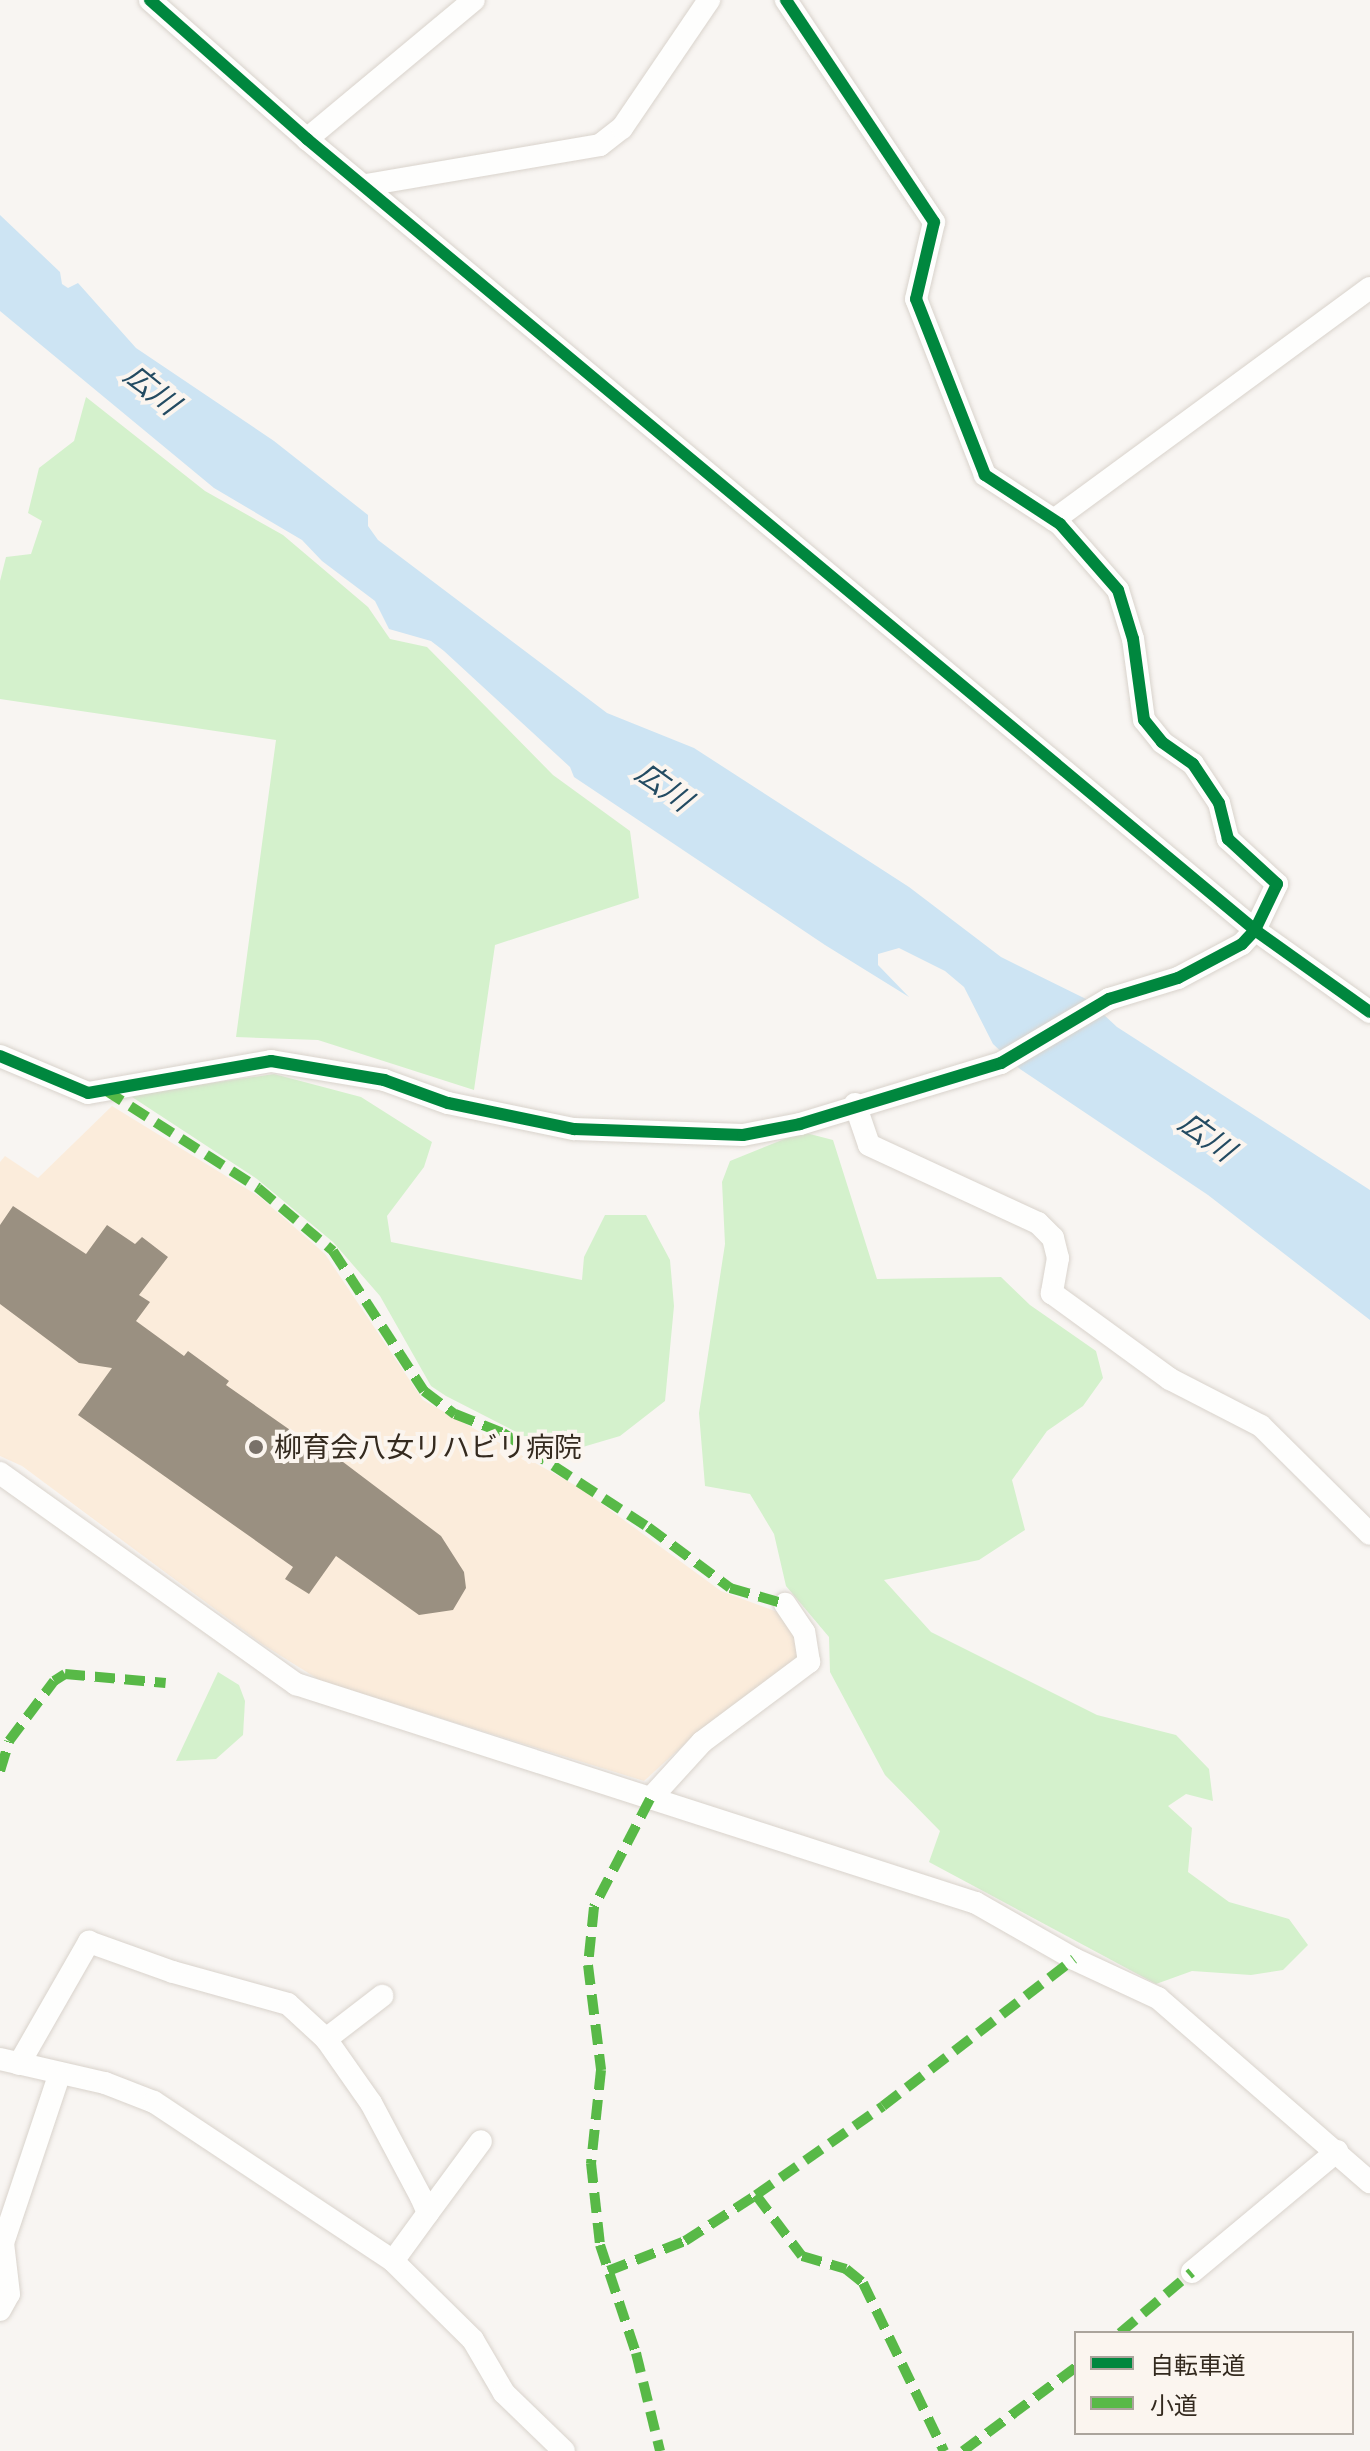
<!DOCTYPE html>
<meta charset="utf-8">
<style>
body{margin:0}
#map{position:relative;width:1370px;height:2451px;overflow:hidden;background:#f8f5f2;font-family:Inter,"Noto Sans JP",sans-serif}
div>[style]{position:absolute}
.built>*{inset:0;background:#fbecdb}
.green>*{inset:0;background:#d4f1cc}
.water>*{inset:0;background:#cde4f3}
.building>*{inset:0;background:#9a9081}
.roads{filter:drop-shadow(0 0 2px #d9d3cc) drop-shadow(0 0 2px #d9d3cc)}
.minor>*{height:22px;margin:-11px;padding:0 11px;transform-origin:11px;border-radius:11px;background:#fefefd}
.quiet>*{height:10px;margin-top:-5px;transform-origin:0;background:repeating-linear-gradient(90deg,#58b947 0 20px,transparent 0 30px)}
.cycleway>*{height:12px;margin:-6px;padding:0 6px;transform-origin:6px;border-radius:6px;background:#00873e}
.dots>*{width:22px;height:22px;translate:-50% -50%;box-sizing:border-box;border:4px solid #fbf5ef;border-radius:50%}
span{translate:-50% -50%;white-space:nowrap;text-align:center;line-height:1.15;-webkit-text-stroke:8px #fbf5ef;paint-order:stroke}
.poi-label{font-size:28px;color:#342a1f}
.left{translate:0 -50%;text-align:left}
.water-label{font-size:30px;color:#234b62;font-style:italic}
.legend{position:absolute;left:1074px;top:2331px;width:280px;height:104px;box-sizing:border-box;background:#fbf5ef;border:2px solid #aba49c;margin:0;padding:10px 14px;list-style:none;font-size:24px;color:#342a1f}
.legend li{display:flex;align-items:center;gap:16px;height:40px}
.legend b{width:40px;border:2px solid #aba49c}
</style>
<div id="map">
<div class="built">
<div style="clip-path:polygon(112px 1106px,260px 1197px,325px 1254px,423px 1400px,580px 1488px,721px 1591px,783px 1614px,802px 1649px,797px 1663px,701px 1729px,644px 1781px,321px 1681px,262px 1644px,22px 1466px,0 1456px,0 1162px,5px 1156px,38px 1178px)"></div>
</div>
<div class="green">
<div style="clip-path:polygon(86px 397px,205px 491px,283px 535px,368px 607px,390px 639px,427px 647px,553px 775px,630px 831px,639px 898px,495px 945px,474px 1090px,318px 1040px,236px 1037px,276px 740px,0 699px,0 581px,6px 557px,31px 554px,42px 521px,28px 513px,39px 468px,74px 441px)"></div>
<div style="clip-path:polygon(274px 1074px,361px 1097px,432px 1142px,424px 1167px,387px 1216px,391px 1242px,582px 1280px,584px 1257px,605px 1215px,646px 1215px,670px 1260px,674px 1306px,665px 1401px,620px 1436px,559px 1454px,446px 1396px,431px 1386px,380px 1296px,333px 1242px,257px 1179px,129px 1095px)"></div>
<div style="clip-path:polygon(802px 1132px,833px 1140px,877px 1279px,1001px 1277px,1030px 1305px,1096px 1351px,1103px 1378px,1083px 1406px,1047px 1431px,1012px 1480px,1025px 1530px,979px 1560px,884px 1580px,931px 1632px,1097px 1715px,1176px 1735px,1209px 1769px,1213px 1801px,1186px 1794px,1168px 1806px,1192px 1828px,1188px 1872px,1229px 1902px,1289px 1919px,1308px 1945px,1283px 1970px,1251px 1975px,1192px 1971px,1156px 1984px,929px 1862px,940px 1831px,885px 1775px,830px 1672px,829px 1637px,786px 1586px,774px 1534px,750px 1494px,705px 1486px,699px 1413px,725px 1244px,722px 1182px,730px 1161px)"></div>
<div style="clip-path:polygon(218px 1672px,239px 1685px,245px 1701px,243px 1735px,216px 1759px,176px 1761px)"></div>
</div>
<div class="water">
<div style="clip-path:polygon(0 215px,60px 272px,62px 284px,68px 288px,78px 283px,136px 348px,274px 441px,368px 515px,368px 526px,378px 540px,607px 713px,694px 748px,909px 887px,1001px 957px,1088px 1000px,1117px 1027px,1370px 1190px,1370px 1320px,1208px 1195px,1020px 1069px,993px 1044px,964px 987px,945px 971px,899px 948px,878px 954px,878px 965px,909px 997px,825px 945px,574px 777px,570px 767px,444px 651px,431px 641px,389px 629px,375px 601px,322px 561px,302px 540px,214px 488px,0 311px)"></div>
</div>
<div class="building">
<div style="clip-path:polygon(13px 1206px,86px 1254px,107px 1225px,135px 1244px,142px 1237px,168px 1257px,139px 1295px,150px 1302px,136px 1321px,184px 1356px,188px 1351px,229px 1381px,226px 1385px,303px 1439px,306px 1434px,441px 1536px,464px 1572px,466px 1588px,453px 1610px,419px 1615px,336px 1556px,309px 1594px,285px 1579px,293px 1567px,78px 1415px,112px 1368px,79px 1363px,0 1304px,0 1225px)"></div>
</div>
<div class="roads">
<div class="minor">
<div style="left:150px;top:0;width:210px;rotate:41.5deg"></div>
<div style="left:307px;top:139px;width:1235px;rotate:39.84deg"></div>
<div style="left:1255px;top:930px;width:141px;rotate:35.5deg"></div>
<div style="left:307px;top:139px;width:217px;rotate:-39.8deg"></div>
<div style="left:366px;top:185px;width:237px;rotate:-9.7deg"></div>
<div style="left:600px;top:145px;width:28px;rotate:-38deg"></div>
<div style="left:622px;top:128px;width:155px;rotate:-55.8deg"></div>
<div style="left:1054px;top:520px;width:392px;rotate:-36.3deg"></div>
<div style="left:0;top:1056px;width:95px;rotate:22.8deg"></div>
<div style="left:88px;top:1093px;width:186px;rotate:-9.9deg"></div>
<div style="left:271px;top:1061px;width:115px;rotate:9.5deg"></div>
<div style="left:384px;top:1080px;width:68px;rotate:19.8deg"></div>
<div style="left:448px;top:1103px;width:129px;rotate:11.7deg"></div>
<div style="left:574px;top:1129px;width:169px;rotate:2deg"></div>
<div style="left:743px;top:1135px;width:58px;rotate:-10.9deg"></div>
<div style="left:800px;top:1124px;width:210px;rotate:-16.9deg"></div>
<div style="left:1001px;top:1063px;width:126px;rotate:-30.7deg"></div>
<div style="left:1109px;top:999px;width:72px;rotate:-16.9deg"></div>
<div style="left:1178px;top:978px;width:72px;rotate:-28deg"></div>
<div style="left:1242px;top:944px;width:19px;rotate:-47deg"></div>
<div style="left:1255px;top:930px;width:51px;rotate:-64.4deg"></div>
<div style="left:1277px;top:884px;width:67px;rotate:-137.4deg"></div>
<div style="left:1228px;top:839px;width:37px;rotate:-104deg"></div>
<div style="left:1219px;top:803px;width:47px;rotate:-123.7deg"></div>
<div style="left:1193px;top:764px;width:38px;rotate:-145deg"></div>
<div style="left:1162px;top:742px;width:28px;rotate:-129deg"></div>
<div style="left:1144px;top:720px;width:82px;rotate:-97.7deg"></div>
<div style="left:1133px;top:639px;width:51px;rotate:-107deg"></div>
<div style="left:1118px;top:590px;width:88px;rotate:-131.3deg"></div>
<div style="left:1060px;top:524px;width:90px;rotate:-146.8deg"></div>
<div style="left:985px;top:475px;width:189px;rotate:-111.4deg"></div>
<div style="left:916px;top:299px;width:79px;rotate:-76.8deg"></div>
<div style="left:934px;top:222px;width:267px;rotate:-123.7deg"></div>
<div style="left:855px;top:1104px;width:43px;rotate:71.1deg"></div>
<div style="left:869px;top:1145px;width:186px;rotate:24.8deg"></div>
<div style="left:1038px;top:1223px;width:21px;rotate:45deg"></div>
<div style="left:1053px;top:1238px;width:21px;rotate:76deg"></div>
<div style="left:1058px;top:1258px;width:36px;rotate:100deg"></div>
<div style="left:1052px;top:1293px;width:146px;rotate:36.1deg"></div>
<div style="left:1170px;top:1379px;width:102px;rotate:27.3deg"></div>
<div style="left:1261px;top:1426px;width:153px;rotate:44.7deg"></div>
<div style="left:0;top:1473px;width:364px;rotate:35.5deg"></div>
<div style="left:296px;top:1684px;width:714px;rotate:17.85deg"></div>
<div style="left:976px;top:1903px;width:113px;rotate:29.7deg"></div>
<div style="left:1074px;top:1959px;width:93px;rotate:24.9deg"></div>
<div style="left:1158px;top:1998px;width:281px;rotate:41deg"></div>
<div style="left:650px;top:1799px;width:77px;rotate:-47.6deg"></div>
<div style="left:702px;top:1742px;width:134px;rotate:-36.8deg"></div>
<div style="left:809px;top:1662px;width:30px;rotate:-99deg"></div>
<div style="left:804px;top:1632px;width:34px;rotate:-124deg"></div>
<div style="left:326px;top:2039px;width:71px;rotate:-37.5deg"></div>
<div style="left:0;top:2059px;width:108px;rotate:12.9deg"></div>
<div style="left:105px;top:2083px;width:53px;rotate:21.2deg"></div>
<div style="left:154px;top:2102px;width:287px;rotate:33.6deg"></div>
<div style="left:393px;top:2261px;width:112px;rotate:44.6deg"></div>
<div style="left:473px;top:2340px;width:61px;rotate:59.7deg"></div>
<div style="left:504px;top:2393px;width:83px;rotate:44deg"></div>
<div style="left:19px;top:2064px;width:141px;rotate:-60.2deg"></div>
<div style="left:89px;top:1942px;width:89px;rotate:19.7deg"></div>
<div style="left:173px;top:1972px;width:119px;rotate:15.5deg"></div>
<div style="left:288px;top:2004px;width:52px;rotate:42.6deg"></div>
<div style="left:326px;top:2039px;width:78px;rotate:54.9deg"></div>
<div style="left:371px;top:2103px;width:106px;rotate:62deg"></div>
<div style="left:421px;top:2197px;width:17px;rotate:66deg"></div>
<div style="left:428px;top:2213px;width:59px;rotate:126.1deg"></div>
<div style="left:428px;top:2213px;width:89px;rotate:-53.6deg"></div>
<div style="left:1192px;top:2272px;width:189px;rotate:-39.8deg"></div>
<div style="left:0;top:2310px;width:18px;rotate:-61deg"></div>
<div style="left:9px;top:2294px;width:51px;rotate:-96.7deg"></div>
<div style="left:3px;top:2243px;width:179px;rotate:-71.5deg"></div>
</div>
</div>
<div class="quiet">
<div style="left:105px;top:1090px;width:182px;rotate:32.6deg"></div>
<div style="left:258px;top:1188px;width:98px;rotate:40deg"></div>
<div style="left:333px;top:1251px;width:167px;rotate:57deg"></div>
<div style="left:424px;top:1391px;width:39px;rotate:37deg"></div>
<div style="left:455px;top:1414px;width:52px;rotate:21.6deg"></div>
<div style="left:503px;top:1433px;width:173px;rotate:33deg"></div>
<div style="left:648px;top:1527px;width:102px;rotate:36.6deg"></div>
<div style="left:730px;top:1588px;width:57px;rotate:16.2deg"></div>
<div style="left:0;top:1771px;width:31px;rotate:-73deg"></div>
<div style="left:9px;top:1741px;width:75px;rotate:-53.1deg"></div>
<div style="left:54px;top:1681px;width:13px;rotate:-32deg"></div>
<div style="left:65px;top:1674px;width:101px;rotate:5.1deg"></div>
<div style="left:650px;top:1799px;width:122px;rotate:117.4deg"></div>
<div style="left:594px;top:1907px;width:58px;rotate:95.9deg"></div>
<div style="left:588px;top:1965px;width:106px;rotate:82.9deg"></div>
<div style="left:601px;top:2070px;width:94px;rotate:96.1deg"></div>
<div style="left:591px;top:2163px;width:82px;rotate:83.7deg"></div>
<div style="left:600px;top:2245px;width:114px;rotate:71.6deg"></div>
<div style="left:636px;top:2353px;width:101px;rotate:76.2deg"></div>
<div style="left:756px;top:2195px;width:76px;rotate:53deg"></div>
<div style="left:802px;top:2256px;width:46px;rotate:16.5deg"></div>
<div style="left:846px;top:2269px;width:22px;rotate:39deg"></div>
<div style="left:863px;top:2283px;width:187px;rotate:64.3deg"></div>
<div style="left:608px;top:2271px;width:83px;rotate:-21.3deg"></div>
<div style="left:685px;top:2241px;width:85px;rotate:-32.9deg"></div>
<div style="left:756px;top:2195px;width:155px;rotate:-35deg"></div>
<div style="left:883px;top:2106px;width:241px;rotate:-37.6deg"></div>
<div style="left:1120px;top:2333px;width:94px;rotate:-40.3deg"></div>
<div style="left:963px;top:2451px;width:141px;rotate:-36.6deg"></div>
</div>
<div class="cycleway">
<div style="left:150px;top:0;width:210px;rotate:41.5deg"></div>
<div style="left:307px;top:139px;width:1235px;rotate:39.84deg"></div>
<div style="left:1255px;top:930px;width:141px;rotate:35.5deg"></div>
<div style="left:0;top:1056px;width:95px;rotate:22.8deg"></div>
<div style="left:88px;top:1093px;width:186px;rotate:-9.9deg"></div>
<div style="left:271px;top:1061px;width:115px;rotate:9.5deg"></div>
<div style="left:384px;top:1080px;width:68px;rotate:19.8deg"></div>
<div style="left:448px;top:1103px;width:129px;rotate:11.7deg"></div>
<div style="left:574px;top:1129px;width:169px;rotate:2deg"></div>
<div style="left:743px;top:1135px;width:58px;rotate:-10.9deg"></div>
<div style="left:800px;top:1124px;width:210px;rotate:-16.9deg"></div>
<div style="left:1001px;top:1063px;width:126px;rotate:-30.7deg"></div>
<div style="left:1109px;top:999px;width:72px;rotate:-16.9deg"></div>
<div style="left:1178px;top:978px;width:72px;rotate:-28deg"></div>
<div style="left:1242px;top:944px;width:19px;rotate:-47deg"></div>
<div style="left:1255px;top:930px;width:51px;rotate:-64.4deg"></div>
<div style="left:1277px;top:884px;width:67px;rotate:-137.4deg"></div>
<div style="left:1228px;top:839px;width:37px;rotate:-104deg"></div>
<div style="left:1219px;top:803px;width:47px;rotate:-123.7deg"></div>
<div style="left:1193px;top:764px;width:38px;rotate:-145deg"></div>
<div style="left:1162px;top:742px;width:28px;rotate:-129deg"></div>
<div style="left:1144px;top:720px;width:82px;rotate:-97.7deg"></div>
<div style="left:1133px;top:639px;width:51px;rotate:-107deg"></div>
<div style="left:1118px;top:590px;width:88px;rotate:-131.3deg"></div>
<div style="left:1060px;top:524px;width:90px;rotate:-146.8deg"></div>
<div style="left:985px;top:475px;width:189px;rotate:-111.4deg"></div>
<div style="left:916px;top:299px;width:79px;rotate:-76.8deg"></div>
<div style="left:934px;top:222px;width:267px;rotate:-123.7deg"></div>
</div>
<div class="dots">
<div style="left:256px;top:1447px;background:#797169"></div>
</div>
<div class="poi-label">
<span class="left" style="left:274px;top:1447px">柳育会八女リハビリ病院</span>
</div>
<div class="water-label">
<span style="left:152px;top:389px;rotate:39deg">広川</span>
<span style="left:664px;top:786px;rotate:36deg">広川</span>
<span style="left:1207px;top:1136px;rotate:36deg">広川</span>
</div>
<ul class="legend">
<li><b style="height:10px;background:#00873e"></b>自転車道</li>
<li><b style="height:10px;background:#58b947"></b>小道</li>
</ul>
</div>
